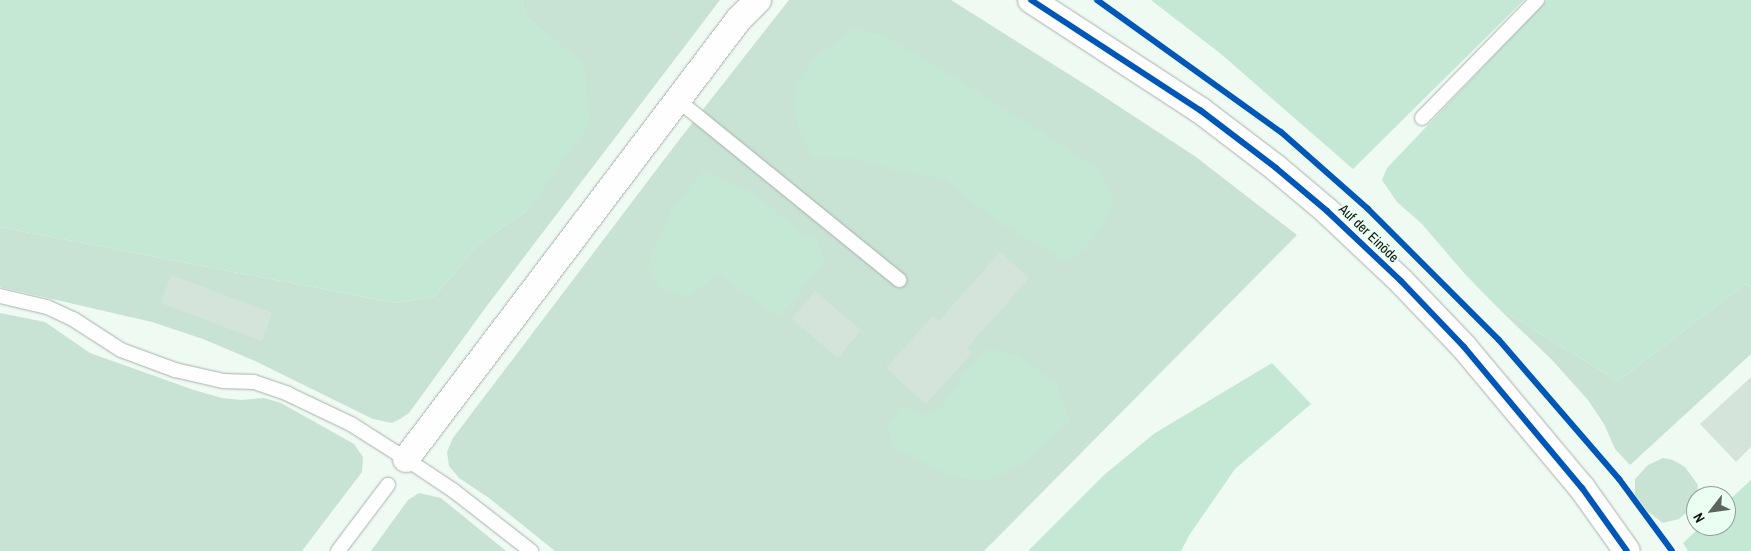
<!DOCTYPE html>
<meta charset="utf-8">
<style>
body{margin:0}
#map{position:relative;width:1751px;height:551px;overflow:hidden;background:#effaf3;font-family:"Archivo Narrow",sans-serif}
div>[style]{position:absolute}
.green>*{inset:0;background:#c8e3d4}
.forest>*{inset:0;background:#c4e8d4}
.building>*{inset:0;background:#d5e4db}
.roads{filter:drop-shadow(0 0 1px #a8b0ac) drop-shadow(0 0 1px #a8b0ac)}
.service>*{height:14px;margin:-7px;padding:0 7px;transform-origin:7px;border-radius:7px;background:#fdfefd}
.minor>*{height:26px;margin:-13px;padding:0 13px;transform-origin:13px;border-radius:13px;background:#fdfefd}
.cycleway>*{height:6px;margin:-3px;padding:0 3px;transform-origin:3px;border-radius:3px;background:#0057b8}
span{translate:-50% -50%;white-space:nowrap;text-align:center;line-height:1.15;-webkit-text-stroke:4.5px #ebfef2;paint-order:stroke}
.street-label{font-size:14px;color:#0e1410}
.north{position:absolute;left:1686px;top:486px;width:50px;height:50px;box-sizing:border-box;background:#ebfef2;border:1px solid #93a098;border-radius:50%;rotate:240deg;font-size:14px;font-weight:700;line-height:20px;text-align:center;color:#0e1410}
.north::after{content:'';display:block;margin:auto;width:18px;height:22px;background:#5d645f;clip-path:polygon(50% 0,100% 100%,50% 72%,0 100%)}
</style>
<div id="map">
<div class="green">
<div style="clip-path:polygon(522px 0,720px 0,486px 307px,409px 413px,400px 419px,392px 423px,373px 419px,255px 361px,203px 339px,152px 322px,0 287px,0 227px,396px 303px,435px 296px,478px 244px,529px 209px,583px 64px,527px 18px)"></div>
<div style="clip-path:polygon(789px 0,951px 0,1094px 90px,1196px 157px,1297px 235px,984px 551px,555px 551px,489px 498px,459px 478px,449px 466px,447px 452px,453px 438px,679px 140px)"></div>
<div style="clip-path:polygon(1745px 284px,1751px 287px,1751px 354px,1630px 465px,1615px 449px,1604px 424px,1588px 400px,1551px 359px,1497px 307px,1618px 381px)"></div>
<div style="clip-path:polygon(0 313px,45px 322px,90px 353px,194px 390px,222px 398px,241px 400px,264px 398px,281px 403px,354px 444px,363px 457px,362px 472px,302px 551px,0 551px)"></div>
<div style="clip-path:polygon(1663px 458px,1673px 460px,1685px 467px,1698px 485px,1696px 504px,1679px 519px,1663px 523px,1647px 511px,1635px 495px,1635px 479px,1648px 465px)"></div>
<div style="clip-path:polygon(419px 493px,441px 498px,506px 551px,371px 551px,408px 500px)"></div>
</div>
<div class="forest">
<div style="clip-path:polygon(0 0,522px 0,527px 18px,584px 63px,590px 123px,529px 209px,478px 244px,435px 296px,396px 303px,0 227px)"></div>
<div style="clip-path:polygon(1151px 0,1524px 0,1353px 169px,1221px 54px)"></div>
<div style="clip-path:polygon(1547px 0,1751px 0,1751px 287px,1745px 284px,1618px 381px,1497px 307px,1464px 273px,1422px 224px,1397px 202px,1382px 180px,1387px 168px)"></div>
<div style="clip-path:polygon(854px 28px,884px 36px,948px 73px,1099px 169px,1114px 199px,1103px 226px,1084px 249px,1068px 262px,1001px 224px,944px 179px,906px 173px,855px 159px,812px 158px,797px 123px,795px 86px,814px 59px)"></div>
<div style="clip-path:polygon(704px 171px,753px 193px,803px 234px,817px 239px,824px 260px,801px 291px,778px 316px,718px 274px,688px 297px,660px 289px,648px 265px,673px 206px)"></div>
<div style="clip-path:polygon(989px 349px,1016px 355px,1057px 384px,1070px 422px,1022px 464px,986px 482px,951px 476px,893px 447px,888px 426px,901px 406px,922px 415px,939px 410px,963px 376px)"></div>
<div style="clip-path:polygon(1272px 363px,1311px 404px,1235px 469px,1190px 534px,1181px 551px,1028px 551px,1104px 475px,1155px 433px)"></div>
<div style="clip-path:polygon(1751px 480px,1751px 551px,1688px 551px,1683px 543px,1701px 526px,1726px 526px,1726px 503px)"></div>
</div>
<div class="building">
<div style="clip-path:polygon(1000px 252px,1029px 278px,967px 348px,972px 353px,926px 404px,886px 368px,933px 316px,939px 321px)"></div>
<div style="clip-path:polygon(171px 275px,272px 313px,262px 341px,161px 303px)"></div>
<div style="clip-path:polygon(815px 291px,861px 330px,838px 358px,792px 319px)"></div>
<div style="clip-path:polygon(1751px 377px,1751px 447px,1736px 462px,1700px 424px)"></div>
</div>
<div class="roads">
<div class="service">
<div style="left:679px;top:101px;width:284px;rotate:39.1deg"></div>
<div style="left:1422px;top:118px;width:165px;rotate:-45.7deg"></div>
<div style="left:0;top:296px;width:48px;rotate:13.2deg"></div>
<div style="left:47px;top:307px;width:29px;rotate:25deg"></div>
<div style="left:73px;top:319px;width:57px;rotate:32.9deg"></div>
<div style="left:121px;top:350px;width:58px;rotate:20.3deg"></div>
<div style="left:175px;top:370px;width:49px;rotate:12.9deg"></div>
<div style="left:223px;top:381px;width:31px;rotate:2deg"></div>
<div style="left:254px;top:382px;width:36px;rotate:19deg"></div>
<div style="left:288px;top:394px;width:70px;rotate:25.5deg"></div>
<div style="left:351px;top:424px;width:65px;rotate:32.5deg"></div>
<div style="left:406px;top:459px;width:58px;rotate:33.7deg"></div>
<div style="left:454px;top:491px;width:98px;rotate:37.9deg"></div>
<div style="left:338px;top:551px;width:83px;rotate:-52.9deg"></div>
</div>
<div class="minor">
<div style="left:1031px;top:0;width:202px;rotate:33.1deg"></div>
<div style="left:1200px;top:110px;width:96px;rotate:37.3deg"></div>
<div style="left:1276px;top:168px;width:67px;rotate:40.1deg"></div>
<div style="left:1327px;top:211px;width:102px;rotate:43.4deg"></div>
<div style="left:1401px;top:281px;width:91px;rotate:46.3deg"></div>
<div style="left:1464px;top:347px;width:184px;rotate:50.1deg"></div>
<div style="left:1582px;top:488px;width:77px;rotate:54.5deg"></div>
<div style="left:406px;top:459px;width:552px;rotate:-52.88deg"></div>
<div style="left:739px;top:19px;width:27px;rotate:-45deg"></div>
</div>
</div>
<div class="cycleway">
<div style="left:1031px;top:0;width:202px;rotate:33.1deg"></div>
<div style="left:1200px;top:110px;width:96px;rotate:37.3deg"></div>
<div style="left:1276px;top:168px;width:67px;rotate:40.1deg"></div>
<div style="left:1327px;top:211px;width:102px;rotate:43.4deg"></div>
<div style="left:1401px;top:281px;width:91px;rotate:46.3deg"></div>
<div style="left:1464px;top:347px;width:184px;rotate:50.1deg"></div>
<div style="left:1582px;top:488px;width:77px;rotate:54.5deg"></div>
<div style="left:1097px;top:0;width:226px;rotate:35.7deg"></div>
<div style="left:1281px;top:132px;width:116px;rotate:41.5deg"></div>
<div style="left:1368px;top:209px;width:185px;rotate:45deg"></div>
<div style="left:1499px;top:340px;width:184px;rotate:49.2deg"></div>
<div style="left:1619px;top:479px;width:89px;rotate:53.6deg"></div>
</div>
<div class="street-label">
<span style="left:1369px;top:233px;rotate:44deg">Auf der Einöde</span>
</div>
<div class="north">N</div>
</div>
